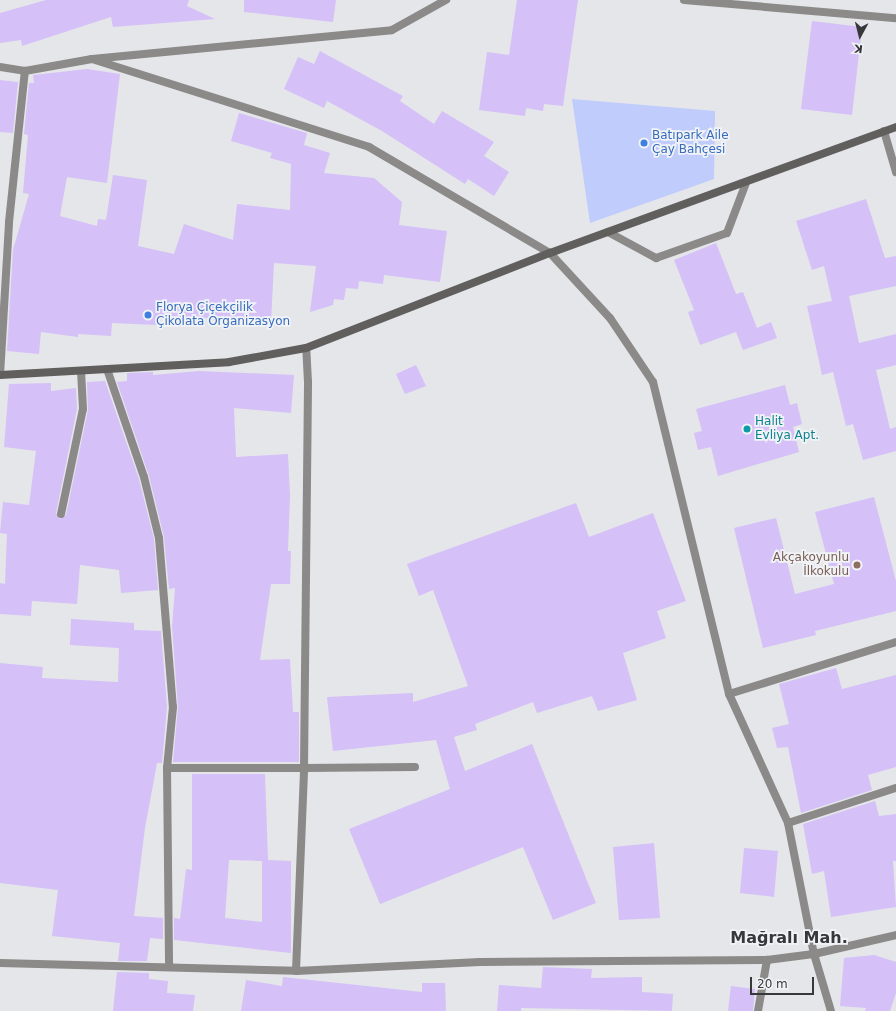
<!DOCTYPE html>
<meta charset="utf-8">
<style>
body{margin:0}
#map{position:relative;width:896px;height:1011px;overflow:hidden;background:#e4e6ea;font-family:"DejaVu Sans",sans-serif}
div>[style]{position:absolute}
.green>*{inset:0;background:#bfccfc}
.building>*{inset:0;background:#d5c0f7}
.service>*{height:8px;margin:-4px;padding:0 4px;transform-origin:4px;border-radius:4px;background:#8b8a88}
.minor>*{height:8px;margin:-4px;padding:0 4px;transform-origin:4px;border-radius:4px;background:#8b8a88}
.tertiary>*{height:8px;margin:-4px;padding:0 4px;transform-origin:4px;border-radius:4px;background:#8b8a88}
.secondary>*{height:8px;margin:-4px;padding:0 4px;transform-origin:4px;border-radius:4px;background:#605f5d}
.dots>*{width:11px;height:11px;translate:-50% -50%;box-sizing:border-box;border:2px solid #f2f3f7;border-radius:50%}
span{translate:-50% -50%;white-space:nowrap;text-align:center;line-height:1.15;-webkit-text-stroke:3.5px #f2f3f7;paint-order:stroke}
.shop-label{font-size:12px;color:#366cbe}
.left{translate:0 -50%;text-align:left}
.culture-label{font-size:12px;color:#0d838f}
.education-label{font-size:12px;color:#785e54}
.right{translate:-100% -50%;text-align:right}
.district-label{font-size:16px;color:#37383a;font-weight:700}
.north{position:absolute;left:840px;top:16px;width:40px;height:40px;-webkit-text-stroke:3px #f2f3f7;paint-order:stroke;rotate:187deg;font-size:11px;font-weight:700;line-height:16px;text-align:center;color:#37383a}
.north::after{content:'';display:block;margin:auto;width:14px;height:18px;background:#37383a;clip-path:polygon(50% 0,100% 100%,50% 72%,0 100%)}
.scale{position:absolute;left:750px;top:977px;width:64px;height:18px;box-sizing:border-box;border:2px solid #37383a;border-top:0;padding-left:5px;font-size:12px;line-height:14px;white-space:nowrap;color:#37383a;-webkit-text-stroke:3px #f2f3f7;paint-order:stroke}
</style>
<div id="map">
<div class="green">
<div style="clip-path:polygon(572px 99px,715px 111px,714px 179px,590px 223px)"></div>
</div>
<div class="building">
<div style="clip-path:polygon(46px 0,189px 0,187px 6px,215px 19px,113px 27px,111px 17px,22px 46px,21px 40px,0 43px,0 13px)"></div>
<div style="clip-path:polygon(244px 0,336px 0,333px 22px,244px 12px)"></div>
<div style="clip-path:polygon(517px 0,578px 0,563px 106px,544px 104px,543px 111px,526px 108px,525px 116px,479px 110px,487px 52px,509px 55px)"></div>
<div style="clip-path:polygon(812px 21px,862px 27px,852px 115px,801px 109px)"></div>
<div style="clip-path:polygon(320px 51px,403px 96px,400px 101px,434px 124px,442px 111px,494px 142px,484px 156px,509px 172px,494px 196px,468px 179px,465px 184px,382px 131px,327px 101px,324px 108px,284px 89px,298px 57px,314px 64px)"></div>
<div style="clip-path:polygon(87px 69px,120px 74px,107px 183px,67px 177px,60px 216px,97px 226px,98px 219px,106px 220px,113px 175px,147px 180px,138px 246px,174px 254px,184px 224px,233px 240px,237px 204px,290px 210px,291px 164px,270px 158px,272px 153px,231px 141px,239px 113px,307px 133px,304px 145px,330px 153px,324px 173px,374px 178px,402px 202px,399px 225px,447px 231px,440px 282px,384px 275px,383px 284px,359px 281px,358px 289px,346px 288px,344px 300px,334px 299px,333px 305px,310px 312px,316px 266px,274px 263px,271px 322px,192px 317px,192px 321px,157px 317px,157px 325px,112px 323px,111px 336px,78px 334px,78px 337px,41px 332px,39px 354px,7px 351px,13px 250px,29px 194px,23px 193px,28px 135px,24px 134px,29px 83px,34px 83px,33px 75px)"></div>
<div style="clip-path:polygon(0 80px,18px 82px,13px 133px,0 132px)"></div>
<div style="clip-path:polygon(866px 199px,885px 258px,896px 256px,896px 286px,849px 296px,859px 343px,896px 334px,896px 365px,876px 370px,890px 429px,896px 427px,896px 451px,863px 460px,853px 424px,846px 426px,833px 372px,822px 375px,807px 306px,832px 301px,824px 266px,812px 270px,796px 221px)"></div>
<div style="clip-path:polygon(716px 243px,736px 294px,743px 292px,757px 328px,771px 322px,777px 338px,743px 350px,736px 332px,700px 345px,688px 312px,694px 310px,674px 260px)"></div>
<div style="clip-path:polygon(416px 365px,426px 386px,405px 394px,396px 374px)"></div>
<div style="clip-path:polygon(199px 371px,294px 375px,291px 413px,234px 408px,236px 457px,288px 454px,290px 495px,288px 551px,291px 551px,290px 584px,271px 584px,260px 660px,290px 659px,293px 712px,299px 712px,299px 762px,173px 762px,178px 707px,172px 627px,175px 588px,169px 589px,164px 537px,149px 476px,117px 382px,127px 381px,127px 373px,153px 372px,153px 375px)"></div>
<div style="clip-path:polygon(105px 381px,139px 479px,154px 539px,158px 590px,121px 593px,119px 570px,80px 565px,77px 604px,32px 601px,31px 616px,0 614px,0 583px,5px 584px,7px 534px,0 533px,3px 502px,29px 505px,36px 451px,4px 447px,9px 384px,51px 383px,51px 391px,76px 388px,77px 409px,56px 513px,60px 519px,66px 515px,88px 410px,87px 382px)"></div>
<div style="clip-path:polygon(785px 385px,790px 405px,797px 403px,802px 424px,793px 427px,799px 452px,718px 476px,711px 447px,698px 450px,694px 433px,702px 431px,696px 409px)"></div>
<div style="clip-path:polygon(874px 497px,896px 581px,896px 611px,815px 631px,816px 635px,763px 648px,734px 528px,776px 518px,795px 594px,834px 584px,815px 512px)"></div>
<div style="clip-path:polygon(576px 503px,589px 537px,653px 513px,686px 601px,657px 611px,666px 638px,623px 653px,637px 700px,598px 711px,592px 696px,537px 713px,533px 702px,475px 724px,477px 730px,454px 737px,465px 771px,532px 744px,596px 903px,553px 920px,523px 847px,380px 904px,349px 829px,450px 789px,436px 740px,333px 751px,327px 697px,413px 693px,413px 702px,468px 686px,433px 590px,419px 596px,407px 564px)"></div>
<div style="clip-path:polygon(71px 619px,134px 623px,134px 630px,161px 631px,167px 707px,162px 763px,157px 763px,145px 828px,134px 916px,163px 918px,163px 939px,150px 938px,147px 961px,118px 961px,120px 943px,52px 936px,58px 890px,0 883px,0 663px,43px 667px,42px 678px,118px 682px,119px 648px,70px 645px)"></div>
<div style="clip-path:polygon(836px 668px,842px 689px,896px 675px,896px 767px,868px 775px,872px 790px,801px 813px,788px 747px,777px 748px,772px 728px,789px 724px,779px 684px)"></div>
<div style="clip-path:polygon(evenodd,192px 774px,265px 774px,268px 860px,291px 861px,291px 953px,174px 940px,174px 918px,180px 919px,186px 869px,192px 870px,192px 774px,229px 860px,262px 861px,262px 922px,225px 918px,229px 860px)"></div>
<div style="clip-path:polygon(875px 801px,879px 816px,896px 814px,896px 861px,893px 861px,896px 907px,831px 917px,824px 871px,812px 874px,803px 824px)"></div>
<div style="clip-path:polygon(654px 843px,660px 918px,619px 920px,613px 847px)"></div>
<div style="clip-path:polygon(744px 848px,778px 851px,774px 897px,740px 893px)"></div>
<div style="clip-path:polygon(874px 955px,896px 962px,896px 993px,890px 1011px,865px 1011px,866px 1008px,840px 1006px,844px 958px)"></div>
<div style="clip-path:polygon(543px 967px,592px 969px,591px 978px,642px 977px,642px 992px,673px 994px,672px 1011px,521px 1008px,521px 1011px,497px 1011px,499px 985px,541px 988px)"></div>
<div style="clip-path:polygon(117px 972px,149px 973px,149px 979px,168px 981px,167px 993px,195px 995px,193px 1011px,113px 1011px)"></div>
<div style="clip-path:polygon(283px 977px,422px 992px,422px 983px,445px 983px,446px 1011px,241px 1011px,246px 980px,282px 986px)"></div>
<div style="clip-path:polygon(731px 986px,755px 989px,753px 1011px,728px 1011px)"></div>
</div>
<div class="service">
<div style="left:608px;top:232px;width:55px;rotate:28.4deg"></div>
<div style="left:656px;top:258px;width:75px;rotate:-19.4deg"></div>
<div style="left:727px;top:233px;width:53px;rotate:-69.2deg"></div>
<div style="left:304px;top:768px;width:111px;rotate:-0.5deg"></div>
</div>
<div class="minor">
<div style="left:684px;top:0;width:213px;rotate:4.9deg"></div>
<div style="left:92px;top:59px;width:301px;rotate:-5.5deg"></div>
<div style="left:392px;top:30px;width:62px;rotate:-29.1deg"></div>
<div style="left:884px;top:131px;width:43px;rotate:73.7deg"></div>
<div style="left:107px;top:369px;width:114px;rotate:71.1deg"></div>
<div style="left:144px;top:477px;width:63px;rotate:76.2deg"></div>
<div style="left:159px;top:538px;width:170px;rotate:85.3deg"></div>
<div style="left:173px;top:707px;width:61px;rotate:95.6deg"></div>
<div style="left:167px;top:768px;width:199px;rotate:89.4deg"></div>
<div style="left:0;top:375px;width:153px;rotate:-86.6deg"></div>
<div style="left:9px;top:222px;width:152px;rotate:-84deg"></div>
<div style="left:61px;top:514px;width:107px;rotate:-78.2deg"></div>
<div style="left:83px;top:409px;width:38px;rotate:-93deg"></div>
<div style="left:729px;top:694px;width:175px;rotate:-17.3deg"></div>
<div style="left:167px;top:768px;width:137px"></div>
<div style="left:788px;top:823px;width:114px;rotate:-18deg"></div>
<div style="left:296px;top:971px;width:203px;rotate:-87.7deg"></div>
<div style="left:304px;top:768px;width:386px;rotate:-89.4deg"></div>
<div style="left:308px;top:382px;width:34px;rotate:-93deg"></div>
<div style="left:758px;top:1011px;width:52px;rotate:-80deg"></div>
</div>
<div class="tertiary">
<div style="left:0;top:67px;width:25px;rotate:9deg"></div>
<div style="left:25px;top:71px;width:68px;rotate:-10.2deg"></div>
<div style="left:92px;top:59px;width:291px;rotate:17.6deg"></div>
<div style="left:369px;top:147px;width:210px;rotate:30.4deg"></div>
<div style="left:550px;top:253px;width:88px;rotate:47.3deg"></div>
<div style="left:610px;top:318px;width:77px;rotate:56.1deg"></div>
<div style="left:653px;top:382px;width:321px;rotate:76.3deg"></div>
<div style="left:729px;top:694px;width:142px;rotate:65.4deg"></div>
<div style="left:788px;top:823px;width:134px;rotate:78.8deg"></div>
<div style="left:814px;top:954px;width:59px;rotate:73.4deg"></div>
<div style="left:0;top:963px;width:296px;rotate:1.5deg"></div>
<div style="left:296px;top:971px;width:184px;rotate:-2.8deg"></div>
<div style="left:480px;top:962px;width:287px;rotate:-0.4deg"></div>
<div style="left:767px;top:960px;width:47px;rotate:-7.3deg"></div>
<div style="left:814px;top:954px;width:84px;rotate:-13deg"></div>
</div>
<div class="secondary">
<div style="left:0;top:375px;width:229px;rotate:-3.2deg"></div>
<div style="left:229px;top:362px;width:78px;rotate:-10.3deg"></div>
<div style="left:306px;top:348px;width:262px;rotate:-21.3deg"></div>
<div style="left:550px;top:253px;width:368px;rotate:-20deg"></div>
</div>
<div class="dots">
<div style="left:644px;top:143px;background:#3f7fe0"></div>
<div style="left:148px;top:315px;background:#3f7fe0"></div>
<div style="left:747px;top:429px;background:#0f9aa8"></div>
<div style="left:857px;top:565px;background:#8d6e63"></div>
</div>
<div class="shop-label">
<span class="left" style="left:652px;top:143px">Batıpark Aile<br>Çay Bahçesi</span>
<span class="left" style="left:156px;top:315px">Florya Çiçekçilik<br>Çikolata Organizasyon</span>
</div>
<div class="culture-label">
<span class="left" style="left:755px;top:429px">Halit<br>Evliya Apt.</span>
</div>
<div class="education-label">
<span class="right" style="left:849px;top:565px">Akçakoyunlu<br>İlkokulu</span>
</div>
<div class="district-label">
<span style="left:789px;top:938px">Mağralı Mah.</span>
</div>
<div class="north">K</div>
<div class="scale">20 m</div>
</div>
